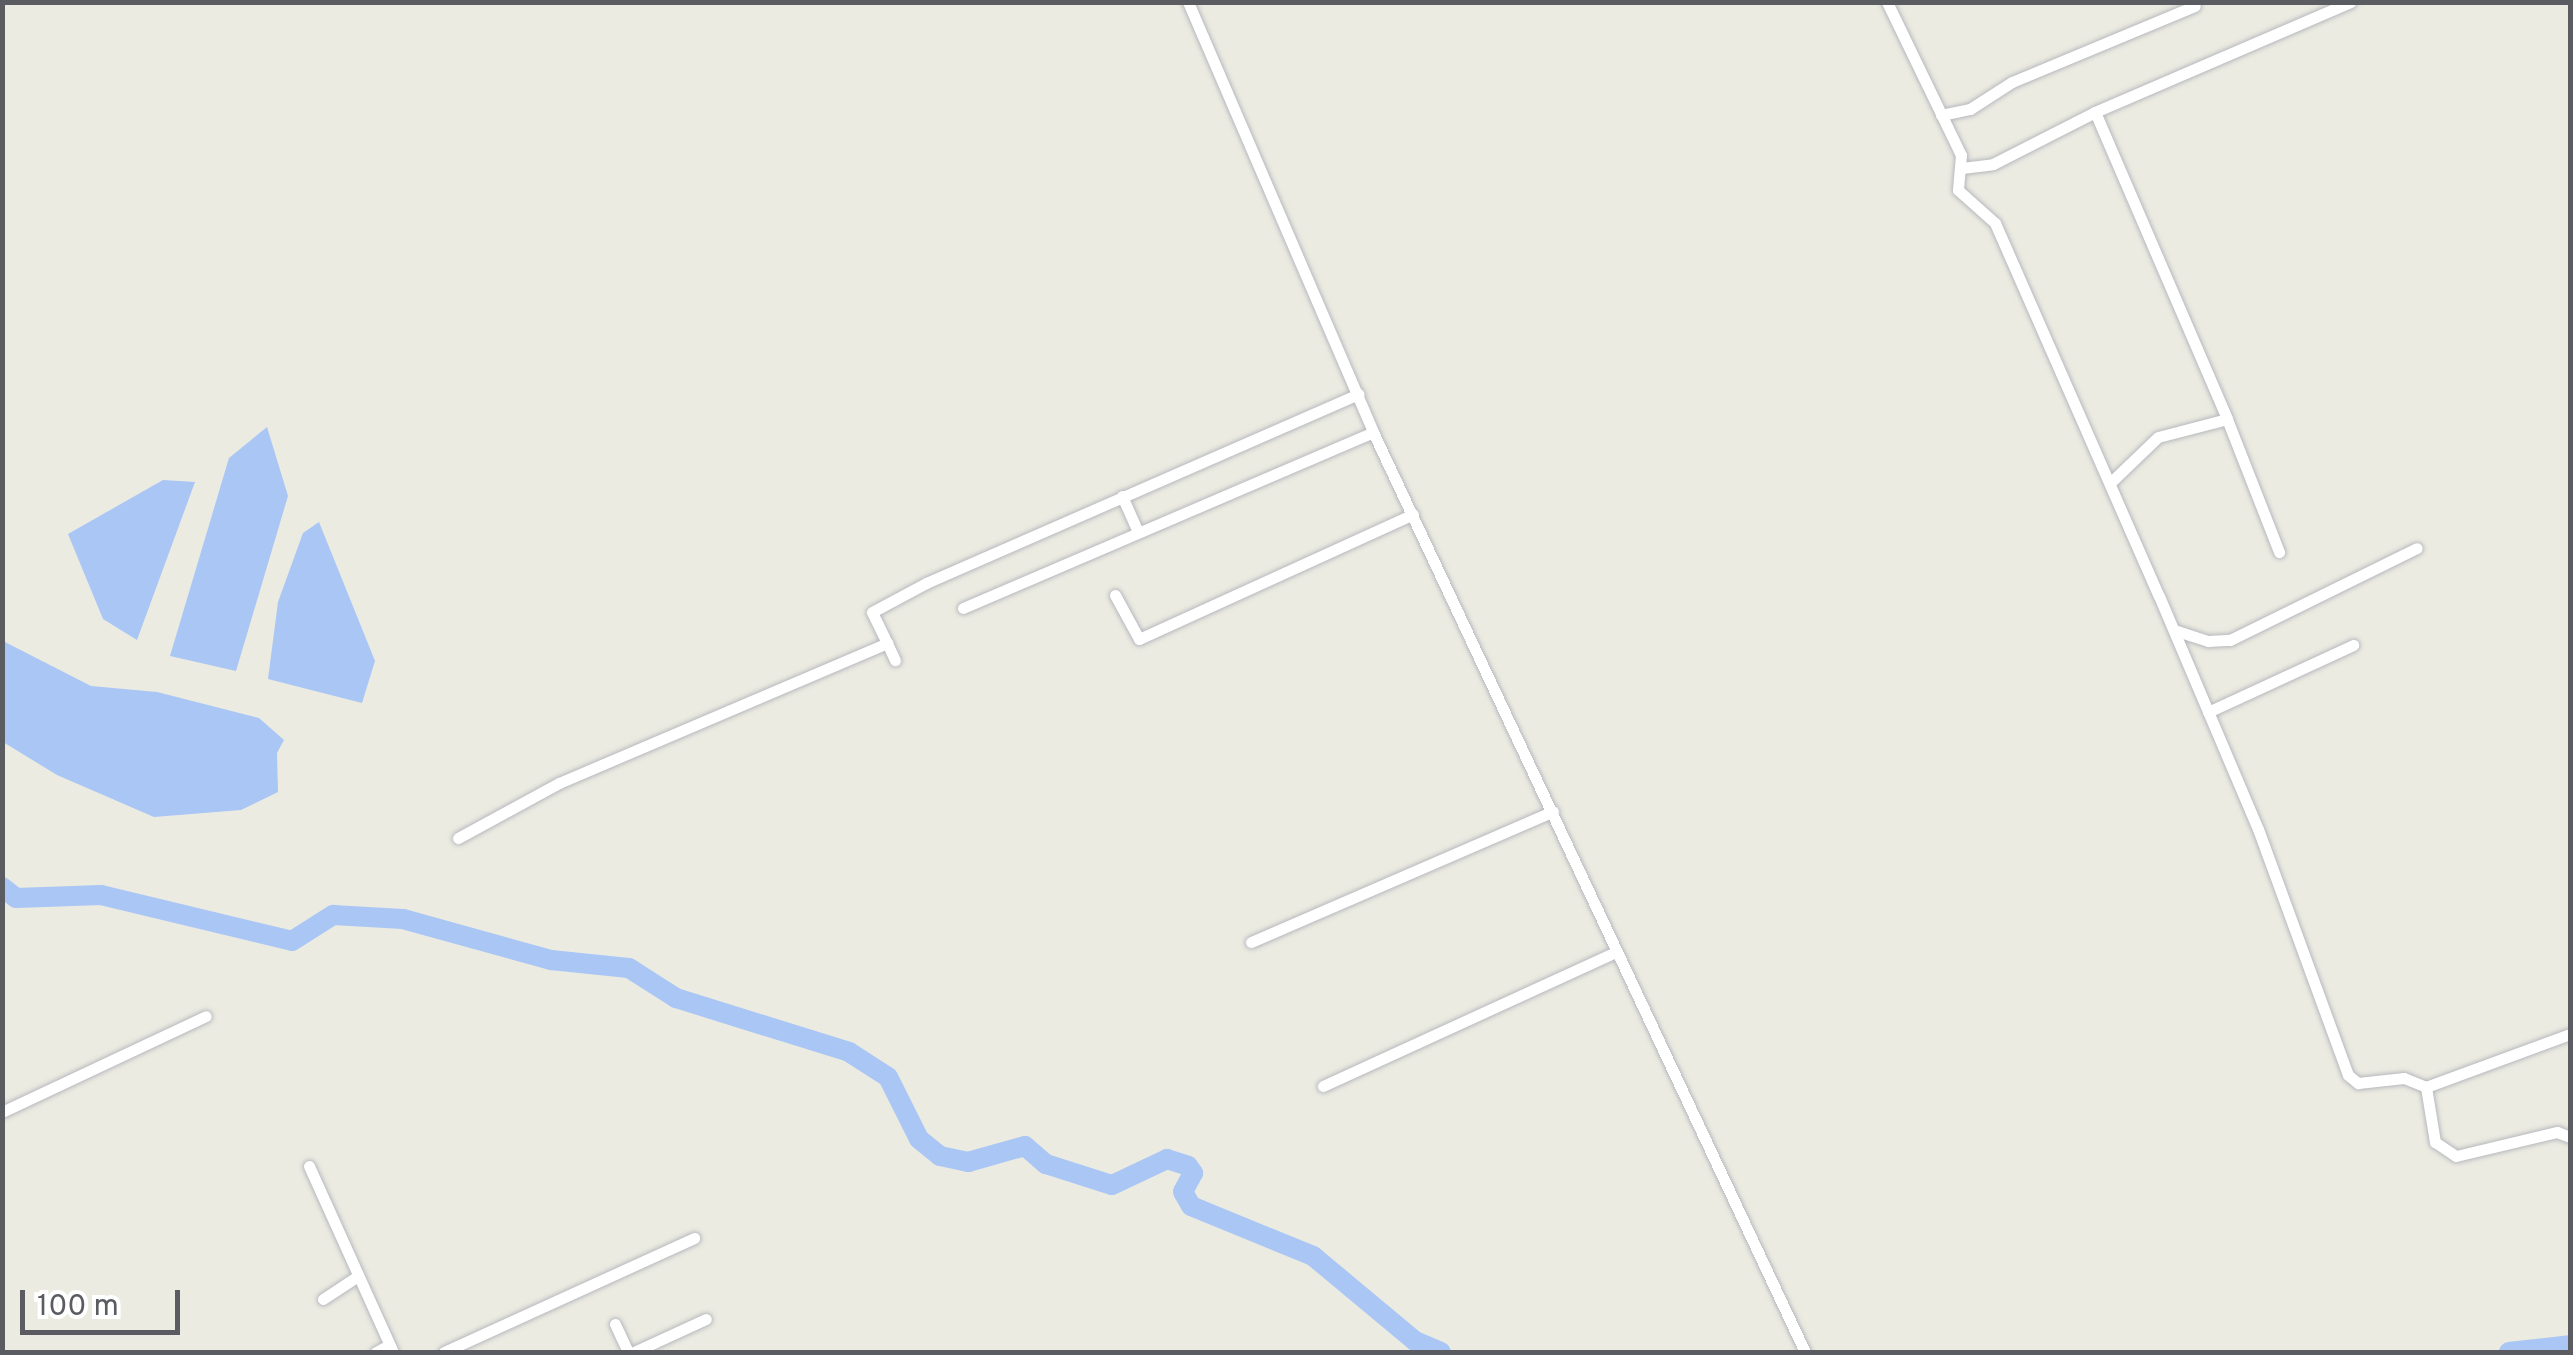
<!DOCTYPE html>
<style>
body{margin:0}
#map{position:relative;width:2573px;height:1355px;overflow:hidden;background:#ebebe2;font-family:Overpass,sans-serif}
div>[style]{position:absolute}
.water>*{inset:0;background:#a9c6f5}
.river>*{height:20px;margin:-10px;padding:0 10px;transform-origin:10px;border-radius:10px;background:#a9c6f5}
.roads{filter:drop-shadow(0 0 2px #b7b8bd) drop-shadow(0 0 2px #b7b8bd)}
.street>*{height:11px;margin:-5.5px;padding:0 5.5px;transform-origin:5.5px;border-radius:5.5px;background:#fff}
span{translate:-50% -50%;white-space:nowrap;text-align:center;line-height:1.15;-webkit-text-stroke:8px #fff;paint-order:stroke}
.frame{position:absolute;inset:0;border:5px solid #5a5c61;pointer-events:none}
.scale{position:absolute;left:20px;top:1290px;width:160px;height:45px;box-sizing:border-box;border:5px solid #5a5c61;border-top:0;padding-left:12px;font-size:30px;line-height:35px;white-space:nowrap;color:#5a5c61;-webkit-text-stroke:8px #fff;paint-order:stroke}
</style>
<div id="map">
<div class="water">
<div style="clip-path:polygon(267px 427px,288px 496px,236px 671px,170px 656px,229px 458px)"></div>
<div style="clip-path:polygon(163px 480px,195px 482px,137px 640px,103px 619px,68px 534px)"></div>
<div style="clip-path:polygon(319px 522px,375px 661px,362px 703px,268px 679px,278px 602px,303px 533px)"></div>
<div style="clip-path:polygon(3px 641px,91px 686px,157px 692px,259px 718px,284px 740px,277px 753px,278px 792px,241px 810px,154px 817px,57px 775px,3px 742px)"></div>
</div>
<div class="river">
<div style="left:2px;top:887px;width:18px;rotate:38deg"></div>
<div style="left:16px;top:898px;width:85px;rotate:-2deg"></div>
<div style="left:101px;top:895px;width:196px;rotate:13.5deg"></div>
<div style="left:292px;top:941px;width:49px;rotate:-32.4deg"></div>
<div style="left:333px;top:915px;width:70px;rotate:3.3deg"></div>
<div style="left:403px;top:919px;width:154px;rotate:15.5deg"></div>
<div style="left:551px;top:960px;width:78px;rotate:5.9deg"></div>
<div style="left:629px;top:968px;width:56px;rotate:32.6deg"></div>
<div style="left:676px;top:998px;width:181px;rotate:17.3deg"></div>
<div style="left:849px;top:1052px;width:46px;rotate:32.7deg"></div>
<div style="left:888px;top:1077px;width:69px;rotate:63.4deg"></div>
<div style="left:919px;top:1139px;width:27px;rotate:39deg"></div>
<div style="left:940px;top:1156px;width:29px;rotate:12deg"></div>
<div style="left:968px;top:1162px;width:59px;rotate:-15.7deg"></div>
<div style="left:1025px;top:1146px;width:28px;rotate:41deg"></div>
<div style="left:1046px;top:1164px;width:69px;rotate:17.7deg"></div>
<div style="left:1112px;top:1185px;width:61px;rotate:-25.3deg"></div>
<div style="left:1167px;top:1159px;width:22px;rotate:18deg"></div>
<div style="left:1188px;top:1166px;width:9px;rotate:54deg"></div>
<div style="left:1193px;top:1173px;width:21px;rotate:118deg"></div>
<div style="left:1183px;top:1192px;width:16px;rotate:60deg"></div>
<div style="left:1191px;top:1206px;width:132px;rotate:22.3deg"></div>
<div style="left:1313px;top:1256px;width:133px;rotate:39.8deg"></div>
<div style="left:1415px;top:1341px;width:28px;rotate:23deg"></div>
<div style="left:2509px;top:1352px;width:61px;rotate:-6.5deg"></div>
</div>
<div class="roads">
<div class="street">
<div style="left:1188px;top:2px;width:468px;rotate:66.7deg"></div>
<div style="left:1373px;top:432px;width:1016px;rotate:64.85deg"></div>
<div style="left:1887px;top:2px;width:170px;rotate:64.2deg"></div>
<div style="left:1961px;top:155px;width:35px;rotate:95deg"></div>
<div style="left:1958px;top:190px;width:50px;rotate:41.7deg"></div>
<div style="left:1995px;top:223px;width:407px;rotate:66.3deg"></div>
<div style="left:2159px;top:596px;width:253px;rotate:67deg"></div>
<div style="left:2258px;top:829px;width:262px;rotate:69.9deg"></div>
<div style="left:2348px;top:1075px;width:13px;rotate:39deg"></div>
<div style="left:2358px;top:1083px;width:46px;rotate:-6.2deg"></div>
<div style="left:2404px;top:1078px;width:24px;rotate:22deg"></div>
<div style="left:2426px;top:1087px;width:153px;rotate:-20.2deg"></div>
<div style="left:2095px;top:112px;width:334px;rotate:66.7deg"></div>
<div style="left:1941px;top:115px;width:30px;rotate:-12deg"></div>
<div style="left:1970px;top:109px;width:50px;rotate:-32.7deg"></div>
<div style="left:2012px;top:82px;width:198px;rotate:-22.6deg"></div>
<div style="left:1962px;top:168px;width:31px;rotate:-7deg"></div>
<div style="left:1993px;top:164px;width:114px;rotate:-27deg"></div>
<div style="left:2095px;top:112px;width:278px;rotate:-23.3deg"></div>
<div style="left:2110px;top:483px;width:66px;rotate:-43.8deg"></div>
<div style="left:2158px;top:437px;width:71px;rotate:-14.6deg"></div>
<div style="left:2227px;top:419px;width:143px;rotate:68.6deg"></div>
<div style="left:1122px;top:496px;width:39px;rotate:66deg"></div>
<div style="left:1115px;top:595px;width:50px;rotate:61.4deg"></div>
<div style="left:1139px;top:639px;width:301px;rotate:-24.5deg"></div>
<div style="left:963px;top:608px;width:446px;rotate:-23.2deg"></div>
<div style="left:2174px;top:630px;width:36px;rotate:18deg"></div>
<div style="left:2208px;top:641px;width:22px;rotate:-3deg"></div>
<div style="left:2230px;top:640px;width:208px;rotate:-26.2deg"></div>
<div style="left:887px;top:643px;width:19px;rotate:65deg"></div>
<div style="left:2208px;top:712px;width:160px;rotate:-24.8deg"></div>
<div style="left:458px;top:838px;width:115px;rotate:-28.6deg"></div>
<div style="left:559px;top:783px;width:357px;rotate:-23.1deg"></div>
<div style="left:887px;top:643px;width:34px;rotate:-116deg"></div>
<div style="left:872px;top:612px;width:61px;rotate:-28.2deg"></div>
<div style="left:926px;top:583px;width:472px;rotate:-23.6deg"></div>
<div style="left:1251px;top:942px;width:329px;rotate:-23.4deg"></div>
<div style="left:1323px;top:1086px;width:320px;rotate:-24.6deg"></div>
<div style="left:2426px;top:1087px;width:56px;rotate:80.7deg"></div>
<div style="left:2435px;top:1142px;width:25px;rotate:34deg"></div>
<div style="left:2456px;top:1156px;width:104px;rotate:-13.4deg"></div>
<div style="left:2557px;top:1132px;width:14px;rotate:21deg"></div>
<div style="left:2px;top:1112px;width:225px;rotate:-25.2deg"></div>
<div style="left:309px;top:1166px;width:204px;rotate:65.7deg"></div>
<div style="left:323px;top:1299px;width:42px;rotate:-33.3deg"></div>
<div style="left:615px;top:1324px;width:31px;rotate:65deg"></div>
<div style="left:376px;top:1352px;width:15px;rotate:-28deg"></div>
<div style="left:444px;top:1352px;width:275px;rotate:-24.5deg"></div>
<div style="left:634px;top:1352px;width:79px;rotate:-24.6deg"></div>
</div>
</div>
<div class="frame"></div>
<div class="scale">100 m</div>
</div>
